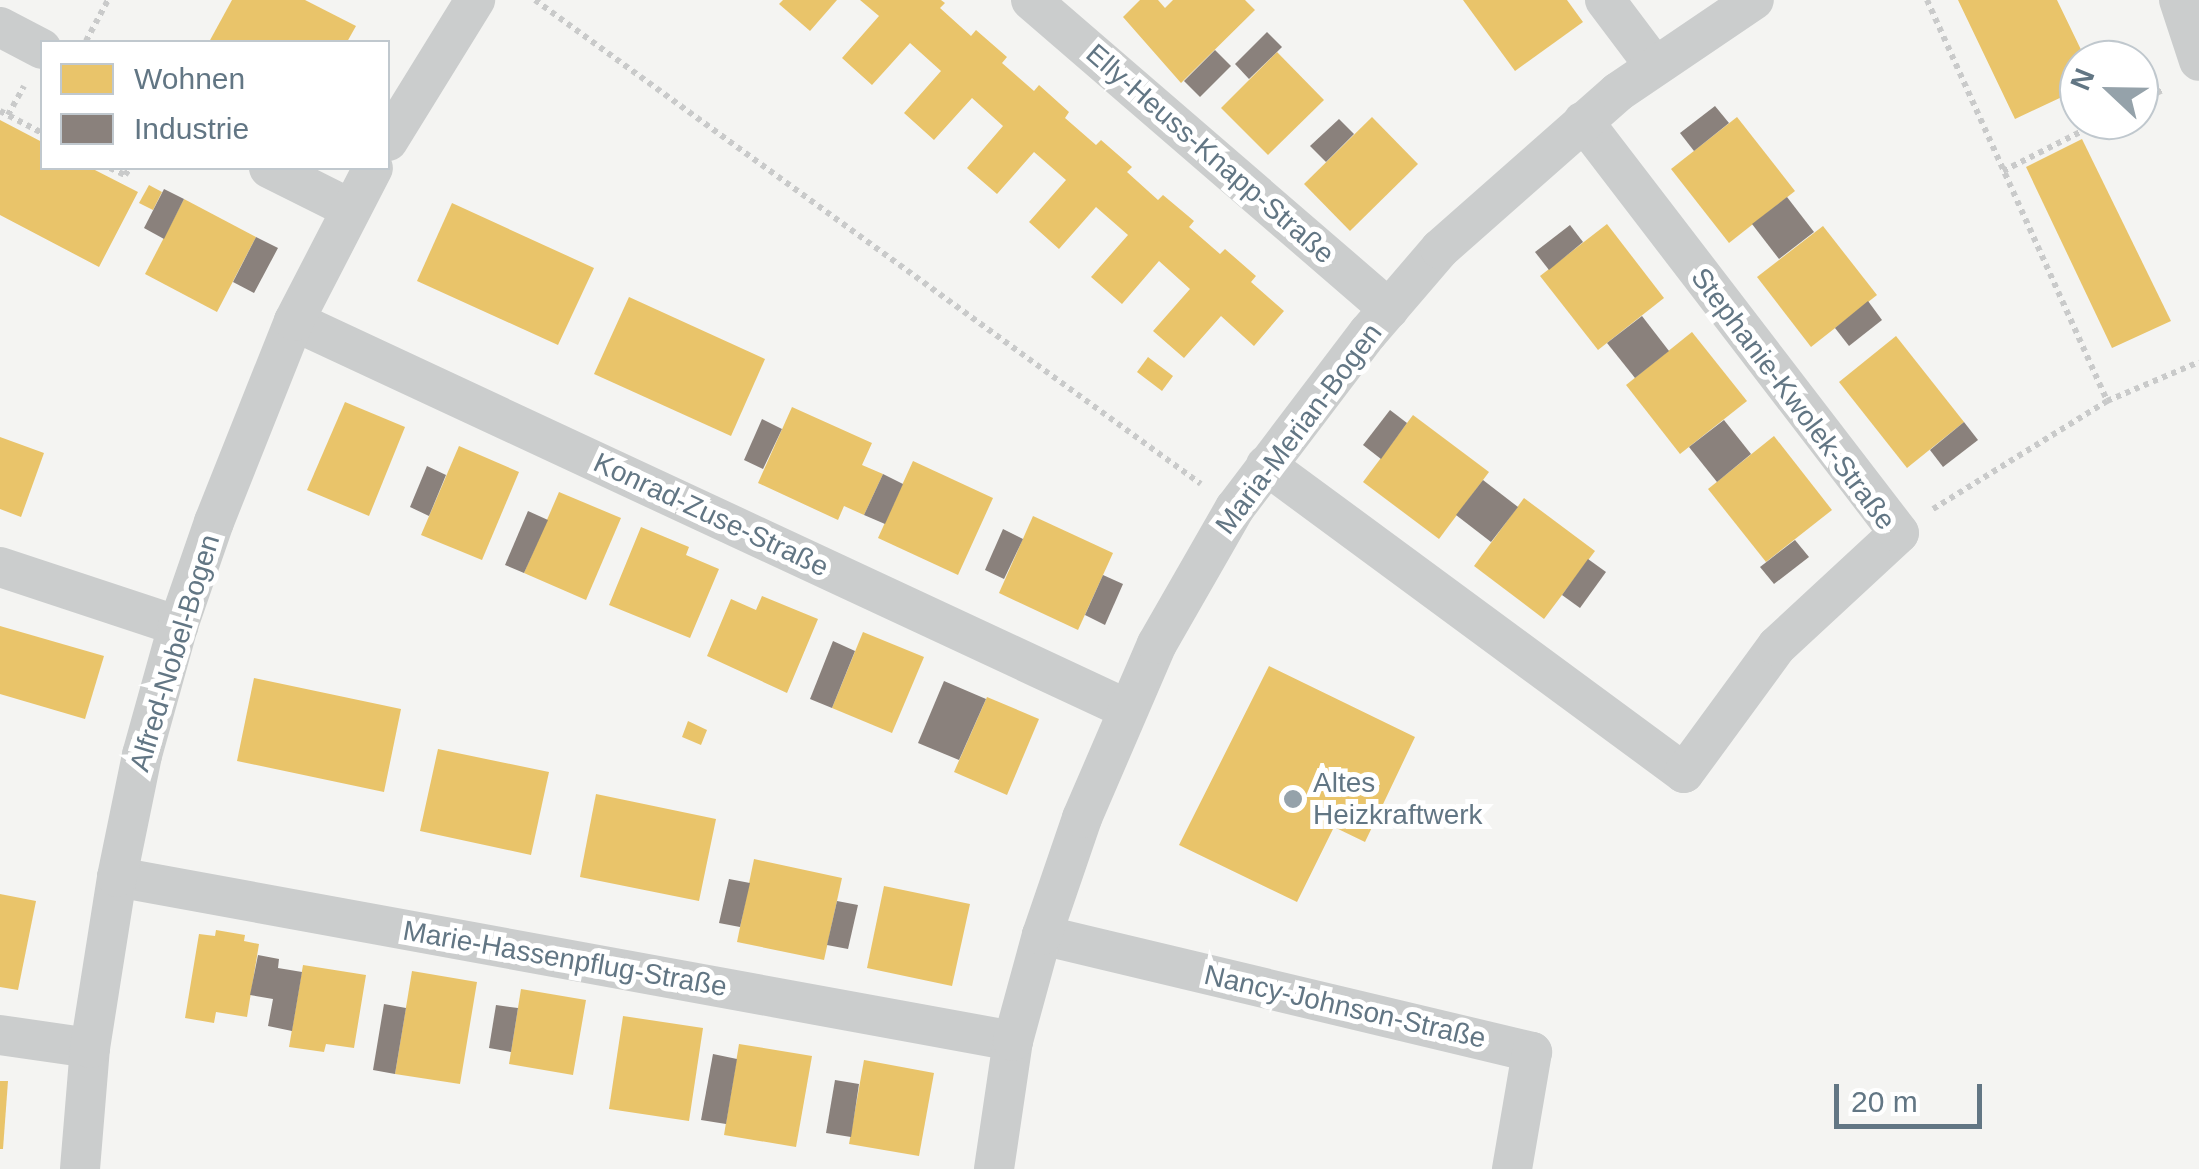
<!DOCTYPE html>
<meta charset="utf-8">
<style>
body{margin:0}
#map{position:relative;width:2199px;height:1169px;overflow:hidden;background:#f4f4f2;font-family:Helvetica,sans-serif}
div>[style]{position:absolute}
.homes>*{inset:0;background:#e9c46a}
.industry>*{inset:0;background:#8a817c}
.path>*{height:6px;margin-top:-3px;transform-origin:0;background:repeating-linear-gradient(90deg,#c9caca 0 5px,transparent 0 10px)}
.minor>*{height:40px;margin:-20px;padding:0 20px;transform-origin:20px;border-radius:20px;background:#cbcdcd}
.dots>*{width:28px;height:28px;translate:-50% -50%;box-sizing:border-box;border:5px solid #fff;border-radius:50%}
span{translate:-50% -50%;white-space:nowrap;text-align:center;line-height:1.15;-webkit-text-stroke:10px #fff;paint-order:stroke}
.street-label{font-size:28px;color:#627684}
.poi-label{font-size:28px;color:#627684}
.left{translate:0 -50%;text-align:left}
.legend{position:absolute;left:40px;top:40px;width:350px;height:130px;box-sizing:border-box;background:#fff;border:2px solid #c0c8ce;margin:0;padding:12px 18px;list-style:none;font-size:30px;color:#627684}
.legend li{display:flex;align-items:center;gap:20px;height:50px}
.legend b{width:50px;border:2px solid #c0c8ce}
.north{position:absolute;left:2059px;top:40px;width:100px;height:100px;box-sizing:border-box;background:#fff;border:2px solid #c0c8ce;border-radius:50%;rotate:292deg;font-size:28px;font-weight:700;line-height:40px;text-align:center;color:#627684}
.north::after{content:'';display:block;margin:auto;width:35px;height:45px;background:#95a2aa;clip-path:polygon(50% 0,100% 100%,50% 72%,0 100%)}
.scale{position:absolute;left:1834px;top:1084px;width:148px;height:45px;box-sizing:border-box;border:5px solid #627684;border-top:0;padding-left:12px;font-size:30px;line-height:35px;white-space:nowrap;color:#627684;-webkit-text-stroke:8px #fff;paint-order:stroke}
</style>
<div id="map">
<div class="homes">
<div style="clip-path:polygon(232px 0,305px 0,356px 26px,347px 42px,209px 42px)"></div>
<div style="clip-path:polygon(783px 0,837px 0,810px 31px,779px 4px)"></div>
<div style="clip-path:polygon(860px 0,941px 0,945px 3px,940px 8px,971px 36px,976px 30px,1007px 57px,1002px 63px,1034px 91px,1039px 85px,1069px 112px,1065px 118px,1096px 145px,1101px 140px,1132px 167px,1127px 172px,1158px 200px,1163px 195px,1194px 221px,1189px 227px,1220px 254px,1225px 249px,1256px 276px,1251px 282px,1284px 311px,1254px 346px,1221px 316px,1184px 358px,1153px 331px,1190px 289px,1159px 261px,1122px 304px,1091px 277px,1128px 235px,1096px 207px,1059px 249px,1029px 222px,1066px 180px,1034px 152px,997px 194px,967px 168px,1003px 126px,972px 98px,934px 140px,904px 113px,941px 71px,910px 43px,872px 85px,842px 58px,879px 16px)"></div>
<div style="clip-path:polygon(1140px 0,1158px 0,1165px 8px,1173px 0,1245px 0,1255px 10px,1181px 83px,1123px 17px)"></div>
<div style="clip-path:polygon(1463px 0,1567px 0,1583px 22px,1515px 71px)"></div>
<div style="clip-path:polygon(1958px 0,2057px 0,2086px 60px,2079px 60px,2079px 89px,2015px 119px)"></div>
<div style="clip-path:polygon(1277px 52px,1324px 100px,1268px 155px,1221px 108px)"></div>
<div style="clip-path:polygon(1372px 117px,1418px 164px,1350px 231px,1304px 184px)"></div>
<div style="clip-path:polygon(1737px 117px,1795px 191px,1729px 243px,1671px 169px)"></div>
<div style="clip-path:polygon(0 120px,42px 142px,42px 168px,91px 168px,138px 192px,99px 267px,0 215px)"></div>
<div style="clip-path:polygon(2082px 139px,2171px 321px,2112px 348px,2026px 167px)"></div>
<div style="clip-path:polygon(149px 185px,162px 192px,153px 210px,139px 203px)"></div>
<div style="clip-path:polygon(184px 199px,256px 237px,217px 312px,145px 274px)"></div>
<div style="clip-path:polygon(452px 203px,594px 268px,558px 345px,417px 281px)"></div>
<div style="clip-path:polygon(1607px 224px,1664px 298px,1598px 350px,1540px 276px)"></div>
<div style="clip-path:polygon(1823px 226px,1877px 295px,1811px 347px,1757px 277px)"></div>
<div style="clip-path:polygon(629px 297px,765px 359px,731px 436px,594px 374px)"></div>
<div style="clip-path:polygon(1692px 332px,1747px 401px,1680px 454px,1626px 385px)"></div>
<div style="clip-path:polygon(1896px 336px,1964px 422px,1907px 468px,1839px 382px)"></div>
<div style="clip-path:polygon(1148px 357px,1173px 376px,1162px 391px,1137px 372px)"></div>
<div style="clip-path:polygon(345px 402px,405px 427px,369px 516px,307px 490px)"></div>
<div style="clip-path:polygon(792px 407px,872px 443px,862px 465px,883px 474px,864px 515px,844px 506px,838px 520px,758px 483px)"></div>
<div style="clip-path:polygon(1413px 415px,1489px 472px,1439px 539px,1363px 482px)"></div>
<div style="clip-path:polygon(1774px 436px,1832px 510px,1766px 562px,1708px 489px)"></div>
<div style="clip-path:polygon(0 437px,44px 453px,21px 517px,0 509px)"></div>
<div style="clip-path:polygon(459px 446px,519px 472px,482px 560px,421px 535px)"></div>
<div style="clip-path:polygon(913px 461px,993px 498px,958px 575px,878px 538px)"></div>
<div style="clip-path:polygon(559px 492px,621px 518px,586px 600px,524px 573px)"></div>
<div style="clip-path:polygon(1524px 498px,1595px 551px,1544px 619px,1474px 566px)"></div>
<div style="clip-path:polygon(1033px 516px,1113px 553px,1078px 630px,999px 593px)"></div>
<div style="clip-path:polygon(641px 527px,689px 547px,686px 555px,719px 569px,690px 638px,609px 605px)"></div>
<div style="clip-path:polygon(762px 596px,818px 619px,787px 693px,707px 656px,731px 599px,756px 610px)"></div>
<div style="clip-path:polygon(0 626px,104px 656px,85px 719px,0 694px)"></div>
<div style="clip-path:polygon(863px 632px,924px 657px,892px 733px,832px 708px)"></div>
<div style="clip-path:polygon(1269px 666px,1415px 737px,1365px 842px,1334px 827px,1297px 902px,1179px 845px)"></div>
<div style="clip-path:polygon(254px 678px,401px 709px,384px 792px,237px 761px)"></div>
<div style="clip-path:polygon(987px 697px,1039px 719px,1007px 795px,954px 772px)"></div>
<div style="clip-path:polygon(688px 721px,707px 730px,701px 745px,682px 737px)"></div>
<div style="clip-path:polygon(438px 749px,549px 772px,531px 855px,420px 831px)"></div>
<div style="clip-path:polygon(596px 794px,716px 819px,699px 901px,580px 877px)"></div>
<div style="clip-path:polygon(754px 859px,842px 878px,824px 960px,737px 942px)"></div>
<div style="clip-path:polygon(884px 886px,970px 904px,952px 986px,867px 968px)"></div>
<div style="clip-path:polygon(0 894px,36px 901px,18px 990px,0 987px)"></div>
<div style="clip-path:polygon(216px 930px,245px 935px,244px 941px,259px 944px,247px 1017px,216px 1012px,214px 1023px,185px 1018px,199px 934px,215px 936px)"></div>
<div style="clip-path:polygon(303px 965px,366px 975px,354px 1048px,326px 1044px,324px 1052px,289px 1047px)"></div>
<div style="clip-path:polygon(412px 971px,477px 982px,460px 1084px,395px 1074px)"></div>
<div style="clip-path:polygon(521px 989px,586px 1000px,573px 1075px,509px 1064px)"></div>
<div style="clip-path:polygon(623px 1016px,703px 1028px,689px 1121px,609px 1109px)"></div>
<div style="clip-path:polygon(739px 1044px,812px 1056px,796px 1147px,724px 1135px)"></div>
<div style="clip-path:polygon(864px 1060px,934px 1073px,919px 1156px,849px 1144px)"></div>
<div style="clip-path:polygon(0 1081px,8px 1081px,3px 1149px,0 1149px)"></div>
</div>
<div class="industry">
<div style="clip-path:polygon(1267px 32px,1282px 47px,1249px 79px,1235px 64px)"></div>
<div style="clip-path:polygon(1215px 50px,1231px 66px,1200px 97px,1184px 81px)"></div>
<div style="clip-path:polygon(1715px 106px,1729px 123px,1694px 151px,1680px 133px)"></div>
<div style="clip-path:polygon(1339px 119px,1354px 134px,1326px 162px,1310px 146px)"></div>
<div style="clip-path:polygon(164px 189px,184px 199px,164px 239px,144px 228px)"></div>
<div style="clip-path:polygon(1787px 197px,1814px 232px,1779px 259px,1752px 224px)"></div>
<div style="clip-path:polygon(1570px 225px,1583px 242px,1549px 270px,1535px 252px)"></div>
<div style="clip-path:polygon(256px 237px,278px 248px,254px 293px,233px 282px)"></div>
<div style="clip-path:polygon(1868px 301px,1882px 320px,1849px 346px,1835px 328px)"></div>
<div style="clip-path:polygon(1642px 316px,1669px 351px,1635px 378px,1607px 343px)"></div>
<div style="clip-path:polygon(1390px 410px,1407px 423px,1381px 459px,1363px 445px)"></div>
<div style="clip-path:polygon(762px 419px,782px 429px,763px 469px,744px 460px)"></div>
<div style="clip-path:polygon(1724px 420px,1751px 454px,1717px 482px,1689px 447px)"></div>
<div style="clip-path:polygon(1964px 422px,1978px 440px,1943px 467px,1930px 450px)"></div>
<div style="clip-path:polygon(427px 466px,446px 475px,429px 516px,410px 507px)"></div>
<div style="clip-path:polygon(883px 474px,903px 484px,885px 524px,864px 515px)"></div>
<div style="clip-path:polygon(1483px 480px,1518px 507px,1491px 542px,1456px 515px)"></div>
<div style="clip-path:polygon(528px 511px,548px 520px,524px 573px,505px 565px)"></div>
<div style="clip-path:polygon(1003px 529px,1023px 539px,1004px 579px,985px 570px)"></div>
<div style="clip-path:polygon(1795px 540px,1809px 557px,1774px 584px,1760px 567px)"></div>
<div style="clip-path:polygon(1588px 559px,1606px 572px,1580px 608px,1562px 595px)"></div>
<div style="clip-path:polygon(1103px 575px,1123px 584px,1105px 625px,1085px 615px)"></div>
<div style="clip-path:polygon(833px 641px,855px 651px,832px 708px,810px 699px)"></div>
<div style="clip-path:polygon(944px 681px,986px 699px,959px 760px,918px 743px)"></div>
<div style="clip-path:polygon(729px 879px,750px 883px,740px 927px,719px 923px)"></div>
<div style="clip-path:polygon(837px 901px,858px 905px,848px 949px,827px 945px)"></div>
<div style="clip-path:polygon(258px 955px,279px 959px,278px 968px,302px 972px,292px 1031px,268px 1026px,273px 999px,250px 995px)"></div>
<div style="clip-path:polygon(384px 1004px,406px 1008px,395px 1074px,373px 1070px)"></div>
<div style="clip-path:polygon(496px 1005px,518px 1008px,511px 1052px,489px 1048px)"></div>
<div style="clip-path:polygon(713px 1054px,737px 1059px,726px 1124px,701px 1120px)"></div>
<div style="clip-path:polygon(835px 1080px,859px 1084px,851px 1137px,826px 1133px)"></div>
</div>
<div class="path">
<div style="left:535px;top:0;width:823px;rotate:36.01deg"></div>
<div style="left:1927px;top:0;width:440px;rotate:65.8deg"></div>
<div style="left:86px;top:41px;width:47px;rotate:-61.8deg"></div>
<div style="left:2139px;top:102px;width:29px;rotate:-27deg"></div>
<div style="left:0;top:111px;width:47px;rotate:27.6deg"></div>
<div style="left:8px;top:115px;width:33px;rotate:-61deg"></div>
<div style="left:110px;top:168px;width:17px;rotate:25deg"></div>
<div style="left:125px;top:175px;width:9px;rotate:-54deg"></div>
<div style="left:2003px;top:171px;width:113px;rotate:-26.8deg"></div>
<div style="left:1933px;top:509px;width:205px;rotate:-31.8deg"></div>
<div style="left:2107px;top:401px;width:100px;rotate:-23deg"></div>
</div>
<div class="minor">
<div style="left:1031px;top:0;width:473px;rotate:40.8deg"></div>
<div style="left:1605px;top:0;width:81px;rotate:53deg"></div>
<div style="left:2179px;top:0;width:64px;rotate:71.8deg"></div>
<div style="left:0;top:27px;width:47px;rotate:27.6deg"></div>
<div style="left:388px;top:141px;width:166px;rotate:-58.3deg"></div>
<div style="left:269px;top:168px;width:89px;rotate:26.6deg"></div>
<div style="left:294px;top:321px;width:919px;rotate:24.98deg"></div>
<div style="left:1266px;top:465px;width:519px;rotate:36.38deg"></div>
<div style="left:1684px;top:773px;width:157px;rotate:-53.8deg"></div>
<div style="left:1777px;top:646px;width:166px;rotate:-42.8deg"></div>
<div style="left:1899px;top:533px;width:519px;rotate:-127.49deg"></div>
<div style="left:0;top:567px;width:188px;rotate:18.3deg"></div>
<div style="left:117px;top:877px;width:911px;rotate:10.37deg"></div>
<div style="left:1042px;top:935px;width:504px;rotate:13.43deg"></div>
<div style="left:1532px;top:1052px;width:119px;rotate:99.7deg"></div>
<div style="left:0;top:1035px;width:91px;rotate:8.2deg"></div>
<div style="left:80px;top:1169px;width:121px;rotate:-85.3deg"></div>
<div style="left:90px;top:1048px;width:173px;rotate:-81deg"></div>
<div style="left:117px;top:877px;width:125px;rotate:-78.4deg"></div>
<div style="left:142px;top:755px;width:134px;rotate:-74.4deg"></div>
<div style="left:178px;top:626px;width:110px;rotate:-70.9deg"></div>
<div style="left:214px;top:522px;width:216px;rotate:-68.3deg"></div>
<div style="left:294px;top:321px;width:172px;rotate:-62.7deg"></div>
<div style="left:994px;top:1169px;width:129px;rotate:-81.6deg"></div>
<div style="left:1013px;top:1041px;width:110px;rotate:-74.7deg"></div>
<div style="left:1042px;top:935px;width:124px;rotate:-71.1deg"></div>
<div style="left:1082px;top:818px;width:189px;rotate:-66.7deg"></div>
<div style="left:1157px;top:644px;width:157px;rotate:-60.2deg"></div>
<div style="left:1235px;top:508px;width:220px;rotate:-52.8deg"></div>
<div style="left:1368px;top:333px;width:111px;rotate:-49.4deg"></div>
<div style="left:1440px;top:249px;width:237px;rotate:-41.4deg"></div>
<div style="left:1618px;top:92px;width:164px;rotate:-34.1deg"></div>
</div>
<div class="dots">
<div style="left:1293px;top:799px;background:#95a2aa"></div>
</div>
<div class="street-label">
<span style="left:1210px;top:154px;rotate:41deg">Elly-Heuss-Knapp-Straße</span>
<span style="left:1793px;top:399px;rotate:53deg">Stephanie-Kwolek-Straße</span>
<span style="left:1299px;top:429px;rotate:-53deg">Maria-Merian-Bogen</span>
<span style="left:711px;top:515px;rotate:25deg">Konrad-Zuse-Straße</span>
<span style="left:175px;top:653px;rotate:-73deg">Alfred-Nobel-Bogen</span>
<span style="left:565px;top:959px;rotate:10deg">Marie-Hassenpflug-Straße</span>
<span style="left:1345px;top:1007px;rotate:13deg">Nancy-Johnson-Straße</span>
</div>
<div class="poi-label">
<span class="left" style="left:1313px;top:799px">Altes<br>Heizkraftwerk</span>
</div>
<ul class="legend">
<li><b style="height:28px;background:#e9c46a"></b>Wohnen</li>
<li><b style="height:28px;background:#8a817c"></b>Industrie</li>
</ul>
<div class="north">N</div>
<div class="scale">20 m</div>
</div>
